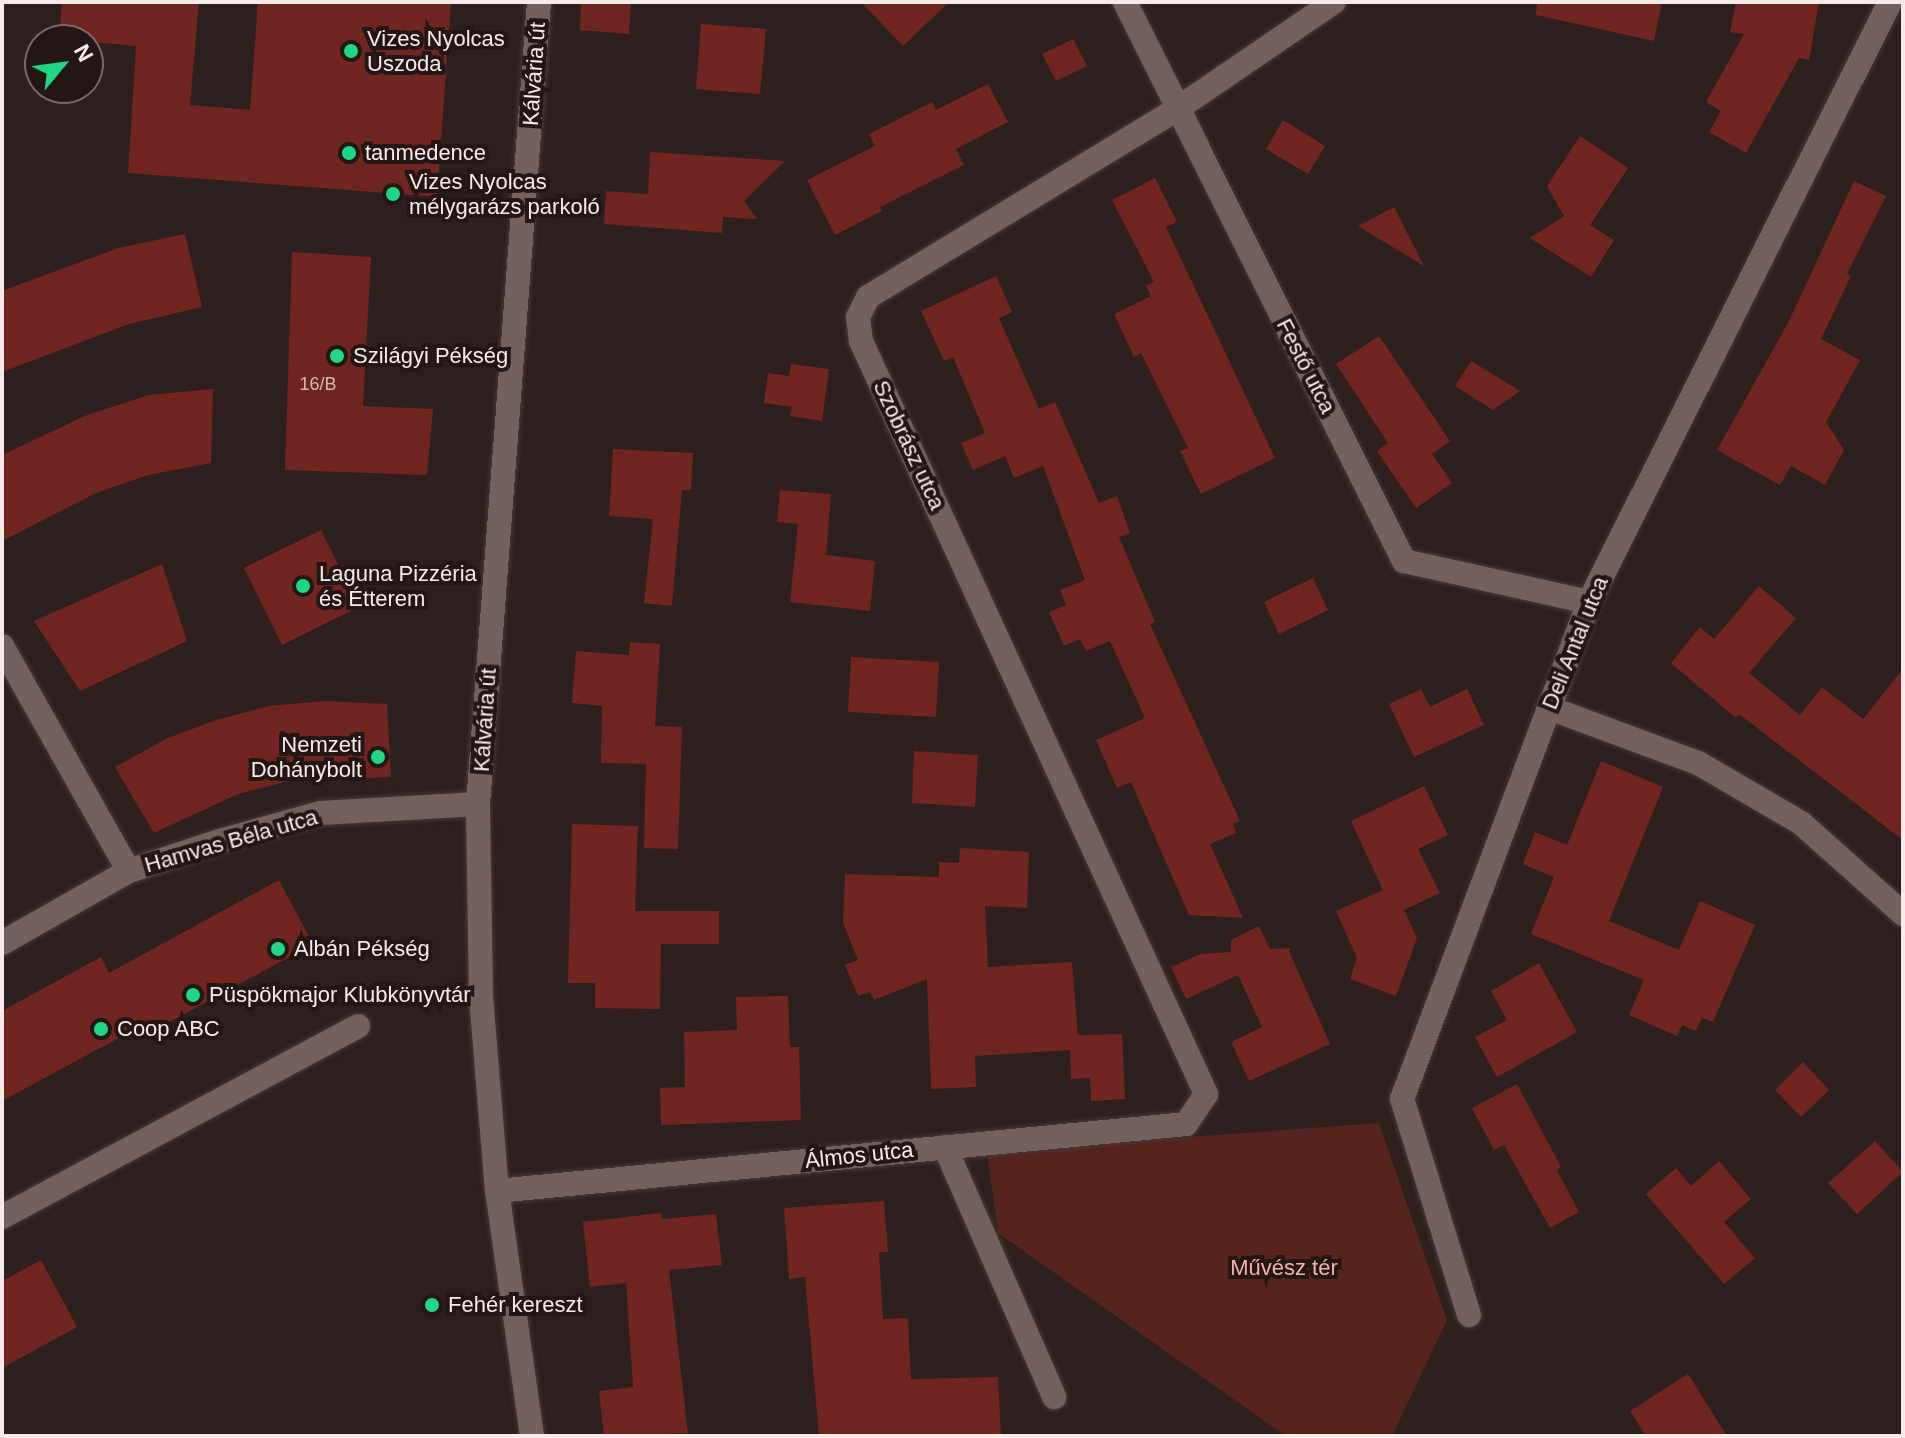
<!DOCTYPE html>
<meta charset="utf-8">
<style>
body{margin:0}
#map{position:relative;width:1905px;height:1438px;overflow:hidden;background:#2d1f1d;font-family:Helvetica,sans-serif}
div>[style]{position:absolute}
.green>*{inset:0;background:#57231f}
.building>*{inset:0;background:#702521}
.roads{filter:drop-shadow(0 0 2px #463a39) drop-shadow(0 0 2px #463a39)}
.minor>*{height:24px;margin:-12px;padding:0 12px;transform-origin:12px;border-radius:12px;background:#72615e}
.dots>*{width:22px;height:22px;translate:-50% -50%;box-sizing:border-box;border:4px solid #231614;border-radius:50%}
span{translate:-50% -50%;white-space:nowrap;text-align:center;line-height:1.15;-webkit-text-stroke:8px #231614;paint-order:stroke}
.number-label{font-size:18px;color:#d4bab8}
.number-label span{-webkit-text-stroke-width:0}
.poi-label{font-size:22px;color:#f6ebea}
.left{translate:0 -50%;text-align:left}
.right{translate:-100% -50%;text-align:right}
.street-label{font-size:22px;color:#f6ebea}
.park-label{font-size:22px;color:#f6b1a9}
.frame{position:absolute;inset:0;border:4px solid #f6ebea;pointer-events:none}
.north{position:absolute;left:24px;top:24px;width:80px;height:80px;box-sizing:border-box;background:#231614;border:2px solid #776b6a;border-radius:50%;rotate:61deg;font-size:22px;font-weight:700;line-height:32px;text-align:center;color:#f6ebea}
.north::after{content:'';display:block;margin:auto;width:28px;height:36px;background:#1fd887;clip-path:polygon(50% 0,100% 100%,50% 72%,0 100%)}
</style>
<div id="map">
<div class="green">
<div style="clip-path:polygon(1379px 1123px,1447px 1320px,1392px 1436px,1286px 1436px,998px 1233px,987px 1152px)"></div>
</div>
<div class="building">
<div style="clip-path:polygon(62px 2px,199px 2px,190px 105px,250px 110px,258px 2px,451px 2px,437px 197px,128px 173px,136px 46px,59px 39px)"></div>
<div style="clip-path:polygon(581px 2px,631px 2px,629px 34px,580px 30px)"></div>
<div style="clip-path:polygon(861px 2px,949px 2px,903px 46px)"></div>
<div style="clip-path:polygon(1537px 2px,1662px 2px,1654px 41px,1536px 15px)"></div>
<div style="clip-path:polygon(1736px 2px,1819px 2px,1809px 60px,1799px 58px,1746px 153px,1709px 132px,1721px 111px,1706px 102px,1744px 34px,1730px 32px)"></div>
<div style="clip-path:polygon(701px 24px,766px 29px,760px 94px,696px 89px)"></div>
<div style="clip-path:polygon(1073px 39px,1087px 66px,1056px 81px,1042px 54px)"></div>
<div style="clip-path:polygon(988px 84px,1008px 122px,956px 149px,964px 165px,880px 207px,882px 211px,835px 235px,807px 180px,875px 146px,869px 134px,932px 102px,936px 110px)"></div>
<div style="clip-path:polygon(1283px 120px,1325px 146px,1308px 174px,1266px 149px)"></div>
<div style="clip-path:polygon(1580px 136px,1628px 168px,1590px 225px,1614px 240px,1591px 277px,1530px 238px,1564px 216px,1547px 186px)"></div>
<div style="clip-path:polygon(650px 152px,785px 161px,744px 201px,757px 219px,723px 217px,722px 233px,604px 224px,606px 191px,648px 194px)"></div>
<div style="clip-path:polygon(1155px 178px,1177px 222px,1166px 227px,1275px 458px,1201px 494px,1180px 451px,1188px 448px,1141px 353px,1134px 357px,1114px 314px,1151px 296px,1146px 286px,1154px 282px,1112px 200px)"></div>
<div style="clip-path:polygon(1854px 181px,1886px 196px,1847px 274px,1851px 276px,1821px 339px,1860px 360px,1826px 422px,1844px 450px,1825px 485px,1791px 466px,1780px 485px,1717px 450px,1789px 321px)"></div>
<div style="clip-path:polygon(1394px 207px,1424px 266px,1358px 226px)"></div>
<div style="clip-path:polygon(185px 234px,202px 307px,129px 324px,2px 372px,2px 291px,118px 248px)"></div>
<div style="clip-path:polygon(292px 252px,371px 257px,363px 406px,433px 409px,427px 475px,285px 470px)"></div>
<div style="clip-path:polygon(996px 276px,1012px 312px,999px 318px,1039px 409px,1055px 402px,1099px 503px,1117px 496px,1130px 533px,1119px 537px,1155px 622px,1150px 624px,1240px 821px,1233px 824px,1236px 833px,1210px 844px,1243px 918px,1189px 915px,1131px 782px,1117px 788px,1096px 740px,1145px 718px,1110px 641px,1086px 651px,1080px 639px,1064px 646px,1049px 612px,1066px 605px,1060px 590px,1085px 580px,1043px 466px,1014px 478px,1005px 456px,973px 470px,961px 443px,985px 433px,953px 357px,944px 361px,921px 311px)"></div>
<div style="clip-path:polygon(1379px 336px,1450px 441px,1432px 454px,1452px 483px,1416px 508px,1377px 451px,1388px 443px,1336px 364px)"></div>
<div style="clip-path:polygon(1471px 361px,1520px 391px,1493px 410px,1455px 386px)"></div>
<div style="clip-path:polygon(791px 364px,829px 369px,822px 421px,790px 416px,792px 407px,764px 403px,768px 373px,789px 376px)"></div>
<div style="clip-path:polygon(213px 389px,211px 463px,148px 475px,96px 493px,2px 541px,2px 455px,87px 415px,149px 395px)"></div>
<div style="clip-path:polygon(613px 449px,693px 453px,691px 490px,682px 490px,672px 606px,644px 603px,653px 519px,609px 516px)"></div>
<div style="clip-path:polygon(780px 490px,831px 494px,826px 555px,875px 561px,870px 611px,790px 602px,798px 524px,777px 522px)"></div>
<div style="clip-path:polygon(321px 530px,359px 607px,282px 645px,244px 568px)"></div>
<div style="clip-path:polygon(162px 564px,187px 641px,80px 691px,34px 621px)"></div>
<div style="clip-path:polygon(1313px 578px,1328px 610px,1279px 634px,1264px 602px)"></div>
<div style="clip-path:polygon(1759px 586px,1796px 618px,1749px 673px,1800px 715px,1822px 687px,1863px 719px,1903px 669px,1903px 840px,1739px 714px,1736px 718px,1671px 663px,1700px 627px,1714px 639px)"></div>
<div style="clip-path:polygon(630px 642px,660px 644px,655px 726px,682px 727px,678px 849px,644px 848px,646px 764px,601px 763px,602px 706px,572px 703px,576px 651px,629px 655px)"></div>
<div style="clip-path:polygon(851px 657px,939px 662px,936px 717px,848px 712px)"></div>
<div style="clip-path:polygon(1421px 689px,1430px 707px,1467px 689px,1484px 725px,1414px 757px,1389px 704px)"></div>
<div style="clip-path:polygon(323px 701px,387px 704px,391px 777px,289px 781px,238px 794px,154px 833px,115px 767px,168px 738px,216px 720px,269px 706px)"></div>
<div style="clip-path:polygon(914px 751px,978px 755px,975px 807px,912px 803px)"></div>
<div style="clip-path:polygon(1601px 761px,1663px 787px,1609px 921px,1679px 950px,1700px 901px,1755px 925px,1713px 1022px,1702px 1018px,1696px 1031px,1682px 1025px,1677px 1036px,1629px 1015px,1644px 980px,1531px 934px,1554px 877px,1523px 864px,1535px 832px,1567px 845px)"></div>
<div style="clip-path:polygon(1424px 786px,1448px 835px,1418px 849px,1440px 893px,1404px 910px,1417px 938px,1396px 996px,1350px 979px,1357px 958px,1336px 911px,1383px 890px,1351px 821px)"></div>
<div style="clip-path:polygon(572px 824px,638px 826px,635px 911px,719px 911px,719px 944px,661px 944px,660px 1009px,595px 1008px,595px 983px,568px 983px)"></div>
<div style="clip-path:polygon(960px 848px,1029px 852px,1027px 908px,985px 906px,988px 967px,1072px 962px,1078px 1035px,1122px 1034px,1125px 1099px,1091px 1101px,1090px 1078px,1071px 1079px,1070px 1050px,975px 1056px,976px 1087px,931px 1089px,927px 979px,874px 1000px,870px 992px,858px 996px,845px 965px,858px 960px,843px 923px,845px 874px,939px 877px,939px 862px,959px 863px)"></div>
<div style="clip-path:polygon(279px 880px,313px 944px,146px 1035px,141px 1026px,2px 1101px,2px 1011px,101px 957px,109px 973px)"></div>
<div style="clip-path:polygon(1259px 926px,1270px 949px,1291px 948px,1289px 951px,1330px 1044px,1249px 1081px,1231px 1042px,1262px 1027px,1238px 975px,1186px 999px,1171px 967px,1201px 954px,1231px 952px,1231px 940px)"></div>
<div style="clip-path:polygon(1539px 963px,1577px 1032px,1497px 1077px,1475px 1037px,1507px 1020px,1491px 991px)"></div>
<div style="clip-path:polygon(788px 996px,790px 1047px,799px 1047px,801px 1120px,661px 1125px,660px 1088px,685px 1087px,684px 1032px,737px 1030px,736px 997px)"></div>
<div style="clip-path:polygon(1803px 1062px,1829px 1090px,1801px 1117px,1775px 1090px)"></div>
<div style="clip-path:polygon(1517px 1084px,1561px 1167px,1557px 1170px,1579px 1212px,1550px 1228px,1504px 1145px,1494px 1150px,1472px 1108px)"></div>
<div style="clip-path:polygon(1875px 1141px,1903px 1172px,1857px 1214px,1828px 1183px)"></div>
<div style="clip-path:polygon(1719px 1161px,1751px 1199px,1724px 1222px,1755px 1258px,1724px 1284px,1646px 1194px,1676px 1168px,1691px 1186px)"></div>
<div style="clip-path:polygon(884px 1201px,888px 1252px,879px 1252px,883px 1319px,908px 1318px,911px 1379px,998px 1377px,1001px 1436px,819px 1436px,805px 1277px,789px 1279px,784px 1208px)"></div>
<div style="clip-path:polygon(661px 1213px,662px 1219px,716px 1214px,722px 1265px,669px 1270px,688px 1433px,604px 1436px,599px 1391px,633px 1387px,626px 1283px,590px 1287px,583px 1222px)"></div>
<div style="clip-path:polygon(41px 1260px,77px 1327px,2px 1368px,2px 1281px)"></div>
<div style="clip-path:polygon(1688px 1374px,1727px 1436px,1646px 1436px,1630px 1411px)"></div>
</div>
<div class="roads">
<div class="minor">
<div style="left:1125px;top:2px;width:625px;rotate:63.48deg"></div>
<div style="left:1404px;top:561px;width:189px;rotate:12.5deg"></div>
<div style="left:2px;top:646px;width:258px;rotate:60.6deg"></div>
<div style="left:1549px;top:708px;width:159px;rotate:20.3deg"></div>
<div style="left:1698px;top:763px;width:119px;rotate:30.2deg"></div>
<div style="left:1801px;top:823px;width:137px;rotate:41.7deg"></div>
<div style="left:2px;top:943px;width:146px;rotate:-29.6deg"></div>
<div style="left:129px;top:871px;width:99px;rotate:-18.3deg"></div>
<div style="left:223px;top:840px;width:102px;rotate:-15.4deg"></div>
<div style="left:321px;top:813px;width:157px;rotate:-3.3deg"></div>
<div style="left:945px;top:1147px;width:273px;rotate:66.4deg"></div>
<div style="left:497px;top:1191px;width:692px;rotate:-5.55deg"></div>
<div style="left:1186px;top:1124px;width:36px;rotate:-56deg"></div>
<div style="left:1206px;top:1094px;width:828px;rotate:-114.62deg"></div>
<div style="left:861px;top:341px;width:24px;rotate:-97deg"></div>
<div style="left:858px;top:317px;width:22px;rotate:-63deg"></div>
<div style="left:868px;top:297px;width:362px;rotate:-31.3deg"></div>
<div style="left:1177px;top:109px;width:190px;rotate:-34.3deg"></div>
<div style="left:2px;top:1217px;width:404px;rotate:-28.2deg"></div>
<div style="left:1469px;top:1315px;width:226px;rotate:-107.2deg"></div>
<div style="left:1402px;top:1099px;width:531px;rotate:-69.38deg"></div>
<div style="left:1589px;top:602px;width:671px;rotate:-63.36deg"></div>
<div style="left:532px;top:1436px;width:247px;rotate:-98.1deg"></div>
<div style="left:497px;top:1191px;width:194px;rotate:-94.7deg"></div>
<div style="left:481px;top:998px;width:194px;rotate:-90.9deg"></div>
<div style="left:478px;top:804px;width:804px;rotate:-85.65deg"></div>
</div>
</div>
<div class="dots">
<div style="left:351px;top:51px;background:#1fd887"></div>
<div style="left:349px;top:153px;background:#1fd887"></div>
<div style="left:393px;top:194px;background:#1fd887"></div>
<div style="left:337px;top:356px;background:#1fd887"></div>
<div style="left:303px;top:586px;background:#1fd887"></div>
<div style="left:378px;top:757px;background:#1fd887"></div>
<div style="left:278px;top:949px;background:#1fd887"></div>
<div style="left:193px;top:995px;background:#1fd887"></div>
<div style="left:101px;top:1029px;background:#1fd887"></div>
<div style="left:432px;top:1305px;background:#1fd887"></div>
</div>
<div class="number-label">
<span style="left:318px;top:384px">16/B</span>
</div>
<div class="poi-label">
<span class="left" style="left:367px;top:51px">Vizes Nyolcas<br>Uszoda</span>
<span class="left" style="left:365px;top:153px">tanmedence</span>
<span class="left" style="left:409px;top:194px">Vizes Nyolcas<br>mélygarázs parkoló</span>
<span class="left" style="left:353px;top:356px">Szilágyi Pékség</span>
<span class="left" style="left:319px;top:586px">Laguna Pizzéria<br>és Étterem</span>
<span class="right" style="left:362px;top:757px">Nemzeti<br>Dohánybolt</span>
<span class="left" style="left:294px;top:949px">Albán Pékség</span>
<span class="left" style="left:209px;top:995px">Püspökmajor Klubkönyvtár</span>
<span class="left" style="left:117px;top:1029px">Coop ABC</span>
<span class="left" style="left:448px;top:1305px">Fehér kereszt</span>
</div>
<div class="street-label">
<span style="left:534px;top:74px;rotate:-86deg">Kálvária út</span>
<span style="left:1306px;top:366px;rotate:63deg">Festő utca</span>
<span style="left:909px;top:445px;rotate:65deg">Szobrász utca</span>
<span style="left:1575px;top:643px;rotate:-68deg">Deli Antal utca</span>
<span style="left:485px;top:720px;rotate:-86deg">Kálvária út</span>
<span style="left:231px;top:841px;rotate:-16deg">Hamvas Béla utca</span>
<span style="left:859px;top:1155px;rotate:-6deg">Álmos utca</span>
</div>
<div class="park-label">
<span style="left:1284px;top:1268px">Művész tér</span>
</div>
<div class="frame"></div>
<div class="north">N</div>
</div>
